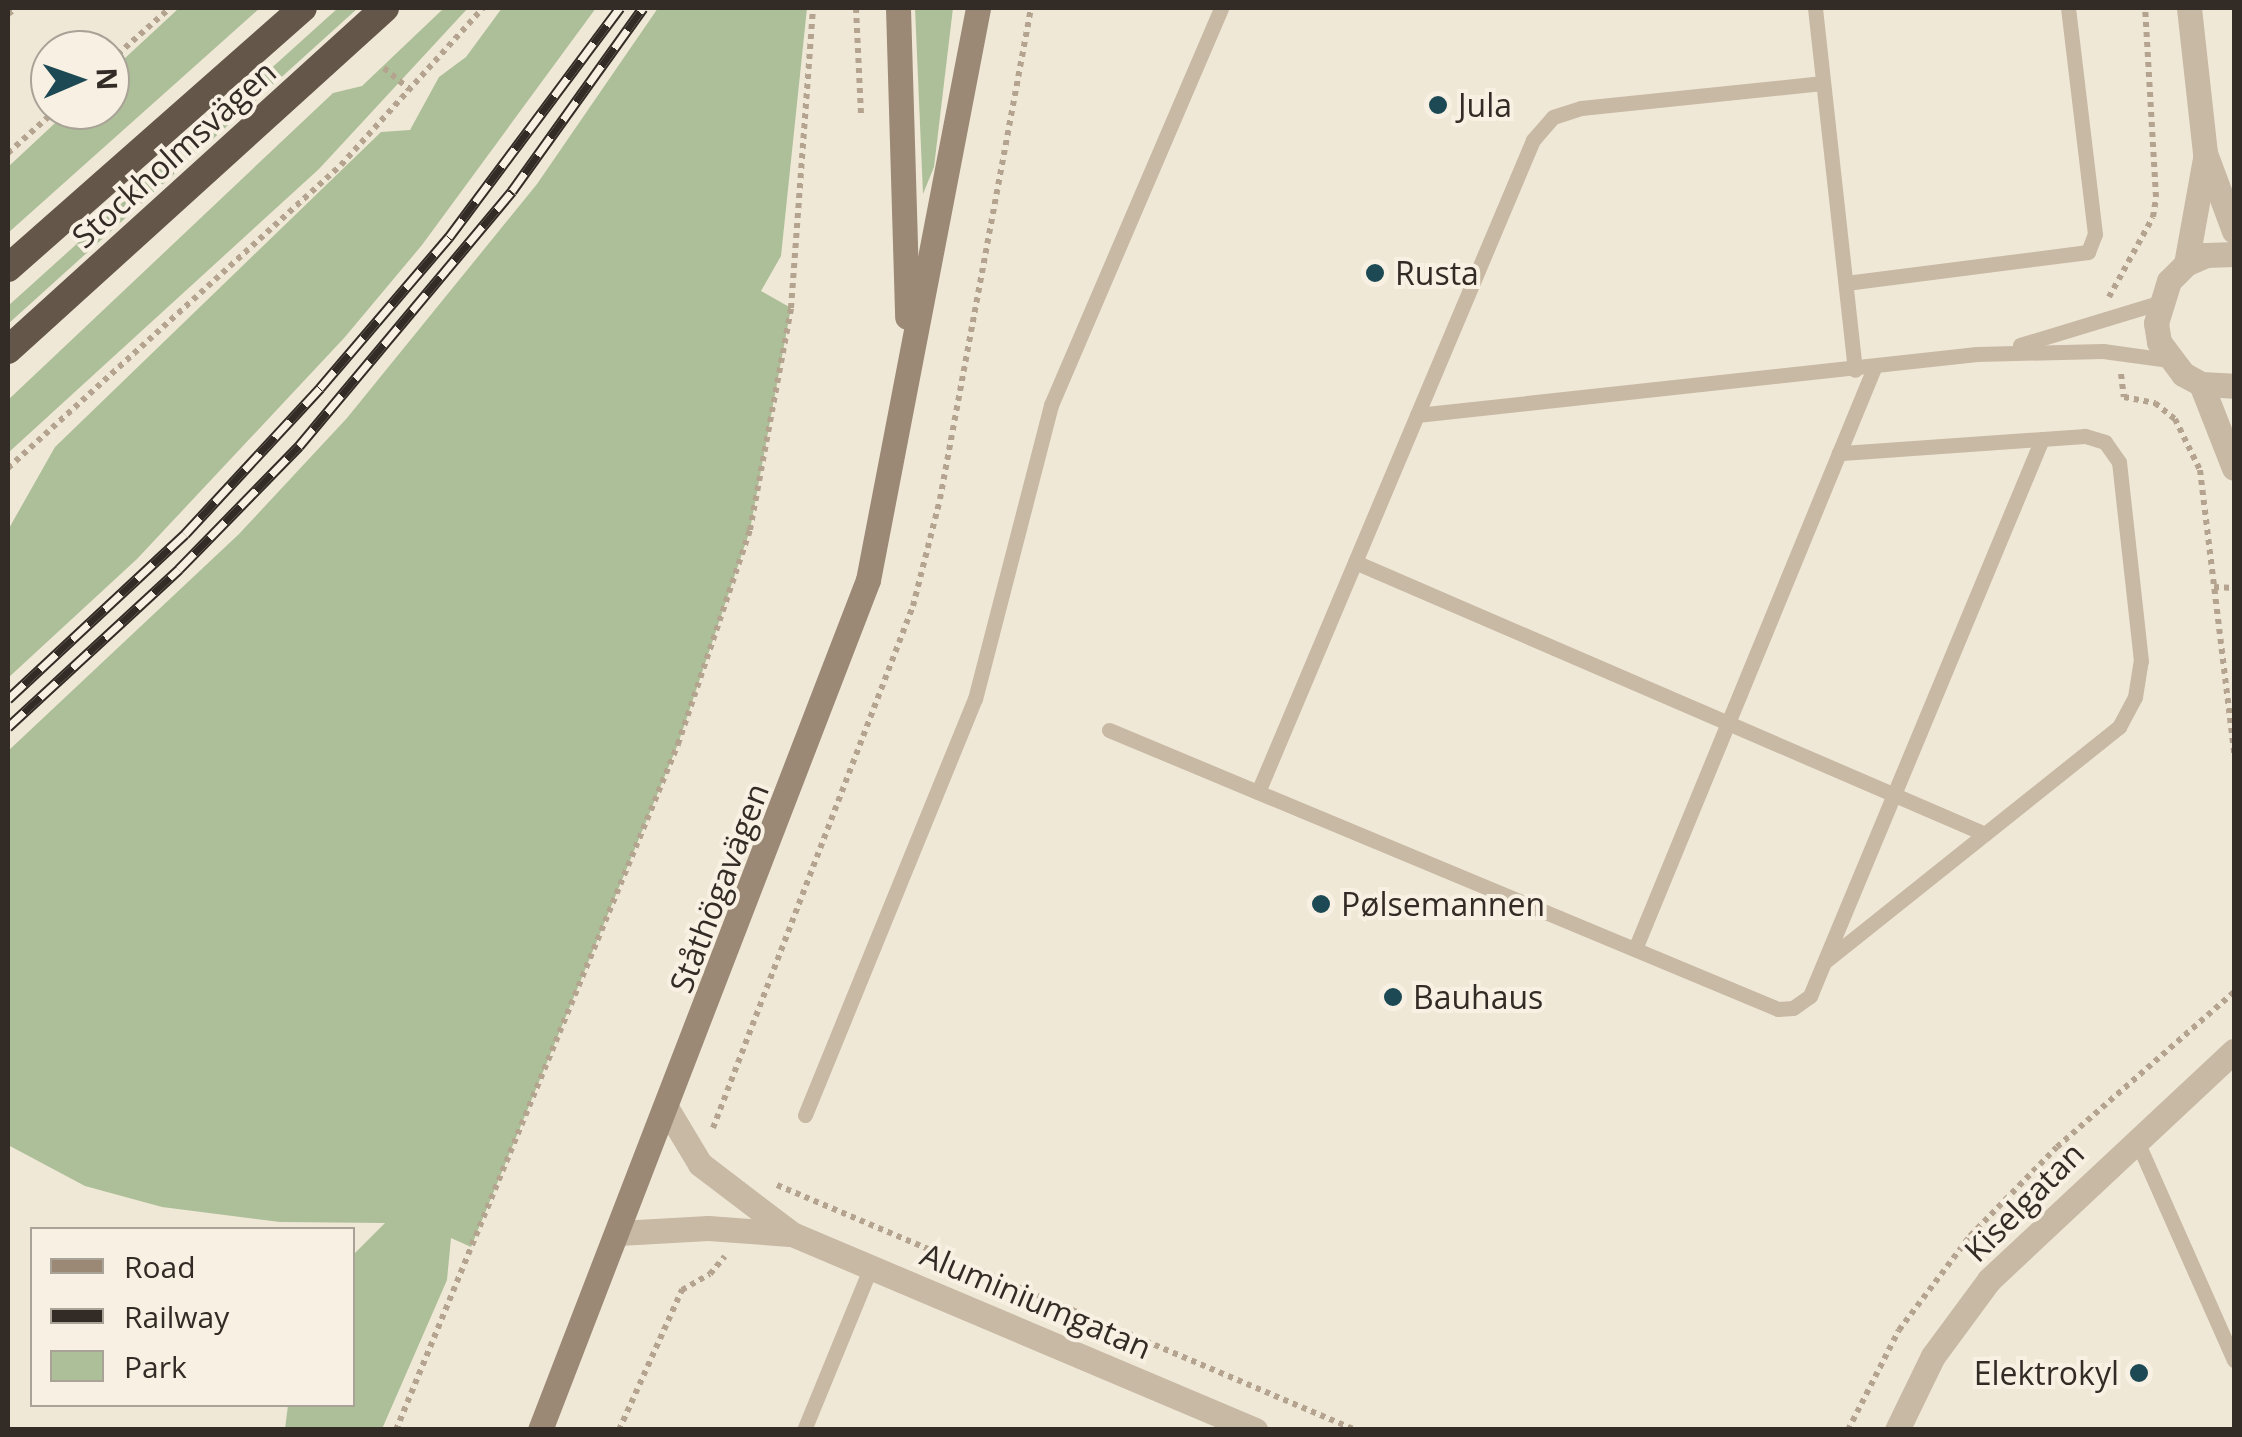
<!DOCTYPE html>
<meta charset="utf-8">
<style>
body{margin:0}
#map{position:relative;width:2242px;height:1437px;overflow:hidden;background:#f0e8d7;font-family:"Open Sans",sans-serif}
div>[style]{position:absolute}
.green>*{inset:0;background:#adbf98}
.path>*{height:6px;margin-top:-3px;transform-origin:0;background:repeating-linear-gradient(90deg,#b4a38e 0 5px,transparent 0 10px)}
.service>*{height:15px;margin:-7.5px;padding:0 7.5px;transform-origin:7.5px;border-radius:7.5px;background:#c8b9a4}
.minor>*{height:25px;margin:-12.5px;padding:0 12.5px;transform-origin:12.5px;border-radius:12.5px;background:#c8b9a4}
.secondary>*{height:25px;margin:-12.5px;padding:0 12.5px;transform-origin:12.5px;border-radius:12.5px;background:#9b8875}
.trunk>*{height:28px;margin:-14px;padding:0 14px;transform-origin:14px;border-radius:14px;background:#645649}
.rail>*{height:11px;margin-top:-5.5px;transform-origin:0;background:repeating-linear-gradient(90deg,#f8f1e3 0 22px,#332b25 0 44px);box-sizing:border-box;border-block:2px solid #332b25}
.dots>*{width:28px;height:28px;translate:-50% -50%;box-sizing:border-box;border:5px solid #f8f1e3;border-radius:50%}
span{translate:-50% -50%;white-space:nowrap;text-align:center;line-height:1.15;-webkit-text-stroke:8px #f8f1e3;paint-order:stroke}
.poi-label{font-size:32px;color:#332b25}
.left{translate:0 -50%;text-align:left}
.right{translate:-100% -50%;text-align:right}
.street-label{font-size:32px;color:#332b25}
.frame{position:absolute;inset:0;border:10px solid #332b25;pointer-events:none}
.legend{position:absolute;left:30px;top:1227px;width:325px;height:180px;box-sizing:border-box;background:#f8f1e3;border:2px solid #a9a297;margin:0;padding:12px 18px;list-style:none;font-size:30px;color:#332b25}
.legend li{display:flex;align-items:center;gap:20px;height:50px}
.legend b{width:50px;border:2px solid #a9a297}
.north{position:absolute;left:30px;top:30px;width:100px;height:100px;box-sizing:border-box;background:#f8f1e3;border:2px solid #a9a297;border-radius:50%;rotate:88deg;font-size:28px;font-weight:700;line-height:40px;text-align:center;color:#332b25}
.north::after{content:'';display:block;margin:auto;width:35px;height:45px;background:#1c4954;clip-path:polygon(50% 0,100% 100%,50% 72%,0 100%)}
</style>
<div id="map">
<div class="green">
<div style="clip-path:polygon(179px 8px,260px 8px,8px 233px,8px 167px,69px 110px,110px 110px,110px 72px)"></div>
<div style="clip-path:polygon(338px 8px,358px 8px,8px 324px,8px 306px)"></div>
<div style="clip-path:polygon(444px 8px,468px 8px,319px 169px,8px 453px,8px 400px,333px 93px,362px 86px)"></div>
<div style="clip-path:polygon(502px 8px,596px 8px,422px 245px,345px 337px,137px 559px,8px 678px,8px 530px,55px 447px,381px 132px,410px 130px,439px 77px,466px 57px)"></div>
<div style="clip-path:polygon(658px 8px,807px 8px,781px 256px,761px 291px,791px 308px,750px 530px,678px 744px,471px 1247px,451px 1238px,447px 1280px,382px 1429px,285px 1429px,288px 1405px,352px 1404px,353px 1255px,385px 1223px,280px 1222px,162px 1207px,85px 1186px,8px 1145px,8px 751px,239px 534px,347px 418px,537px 184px)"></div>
<div style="clip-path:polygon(915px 8px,953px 8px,934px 167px,923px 194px)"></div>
</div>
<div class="path">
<div style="left:856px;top:8px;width:107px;rotate:87.3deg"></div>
<div style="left:8px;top:14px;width:10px;rotate:-37deg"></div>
<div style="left:110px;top:61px;width:80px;rotate:-41.5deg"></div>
<div style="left:384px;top:68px;width:33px;rotate:40deg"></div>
<div style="left:8px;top:153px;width:64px;rotate:-41.9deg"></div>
<div style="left:2109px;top:297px;width:91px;rotate:-61.2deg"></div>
<div style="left:2153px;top:217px;width:20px;rotate:-81deg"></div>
<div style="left:2156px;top:197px;width:189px;rotate:-93.3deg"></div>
<div style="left:2121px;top:374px;width:23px;rotate:83deg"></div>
<div style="left:2124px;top:397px;width:32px;rotate:11deg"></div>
<div style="left:2155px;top:403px;width:26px;rotate:39deg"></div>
<div style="left:2175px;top:419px;width:57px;rotate:63.9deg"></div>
<div style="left:2200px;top:470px;width:285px;rotate:83.1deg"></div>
<div style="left:8px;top:468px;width:450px;rotate:-42.3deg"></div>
<div style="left:341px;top:165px;width:212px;rotate:-47.9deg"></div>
<div style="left:2214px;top:587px;width:20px;rotate:3deg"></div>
<div style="left:713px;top:1128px;width:559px;rotate:-69.04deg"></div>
<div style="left:913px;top:606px;width:110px;rotate:-75.8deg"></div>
<div style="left:940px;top:499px;width:499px;rotate:-79.5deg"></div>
<div style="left:777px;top:1185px;width:629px;rotate:22.94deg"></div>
<div style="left:396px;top:1430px;width:742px;rotate:-67.65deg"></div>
<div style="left:678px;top:744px;width:226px;rotate:-71.4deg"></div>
<div style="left:750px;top:530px;width:226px;rotate:-79.5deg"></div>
<div style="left:791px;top:308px;width:301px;rotate:-85.8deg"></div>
<div style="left:619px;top:1430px;width:154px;rotate:-65.8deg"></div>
<div style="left:682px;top:1290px;width:32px;rotate:-30deg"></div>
<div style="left:710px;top:1274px;width:23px;rotate:-50deg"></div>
<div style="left:1848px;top:1430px;width:112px;rotate:-63deg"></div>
<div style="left:1899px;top:1330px;width:118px;rotate:-52.9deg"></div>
<div style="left:1970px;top:1236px;width:124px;rotate:-45.7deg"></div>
<div style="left:2057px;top:1147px;width:235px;rotate:-41.2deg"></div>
</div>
<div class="service">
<div style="left:1815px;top:8px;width:364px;rotate:83.7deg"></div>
<div style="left:1846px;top:283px;width:244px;rotate:-7.3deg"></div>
<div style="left:2088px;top:252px;width:19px;rotate:-69deg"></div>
<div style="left:2095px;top:234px;width:228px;rotate:-96.8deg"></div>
<div style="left:2020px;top:345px;width:144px;rotate:-16.9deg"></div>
<div style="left:1417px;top:415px;width:563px;rotate:-6.22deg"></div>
<div style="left:1977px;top:354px;width:126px;rotate:-1.4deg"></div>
<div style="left:2103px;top:351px;width:67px;rotate:7.8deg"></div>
<div style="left:1355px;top:562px;width:686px;rotate:23.35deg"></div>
<div style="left:1109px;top:730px;width:725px;rotate:22.64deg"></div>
<div style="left:1778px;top:1009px;width:15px;rotate:-4deg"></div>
<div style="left:1793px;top:1008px;width:21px;rotate:-35deg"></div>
<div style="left:1810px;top:996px;width:603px;rotate:-67.39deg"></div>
<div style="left:1258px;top:792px;width:708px;rotate:-67.13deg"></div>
<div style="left:1533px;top:140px;width:30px;rotate:-49deg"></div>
<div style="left:1553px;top:117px;width:29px;rotate:-18deg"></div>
<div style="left:1581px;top:108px;width:243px;rotate:-5.9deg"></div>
<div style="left:1635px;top:949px;width:628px;rotate:-67.64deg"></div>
<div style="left:1827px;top:960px;width:374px;rotate:-38.6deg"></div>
<div style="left:2119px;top:727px;width:34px;rotate:-62deg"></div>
<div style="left:2135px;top:697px;width:36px;rotate:-81deg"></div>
<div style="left:2141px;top:661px;width:200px;rotate:-96.3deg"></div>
<div style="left:2119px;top:462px;width:24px;rotate:-125deg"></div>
<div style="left:2105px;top:442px;width:21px;rotate:-163deg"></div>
<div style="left:2085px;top:436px;width:247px;rotate:176deg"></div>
<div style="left:805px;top:1115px;width:449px;rotate:-67.8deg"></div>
<div style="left:975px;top:699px;width:304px;rotate:-75.5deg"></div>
<div style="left:1051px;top:405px;width:432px;rotate:-66.8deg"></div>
<div style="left:2136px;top:1139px;width:242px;rotate:66.1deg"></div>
<div style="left:804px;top:1430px;width:176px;rotate:-67.7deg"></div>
</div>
<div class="minor">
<div style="left:2189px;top:8px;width:146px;rotate:83.7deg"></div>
<div style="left:2205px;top:153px;width:83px;rotate:69.6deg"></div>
<div style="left:2234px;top:254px;width:28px;rotate:178deg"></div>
<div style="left:2206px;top:255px;width:22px;rotate:156deg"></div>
<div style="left:2186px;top:264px;width:24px;rotate:135deg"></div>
<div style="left:2169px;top:281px;width:44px;rotate:107.2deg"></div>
<div style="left:2156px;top:323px;width:19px;rotate:81deg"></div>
<div style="left:2159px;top:342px;width:40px;rotate:53deg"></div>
<div style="left:2183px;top:374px;width:21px;rotate:29deg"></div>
<div style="left:2201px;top:384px;width:33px;rotate:3deg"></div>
<div style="left:2186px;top:264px;width:108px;rotate:-79.8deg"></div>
<div style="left:2201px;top:384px;width:90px;rotate:68.6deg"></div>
<div style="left:667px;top:1109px;width:64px;rotate:59deg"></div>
<div style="left:700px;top:1164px;width:116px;rotate:37.3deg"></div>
<div style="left:792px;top:1234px;width:503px;rotate:22.94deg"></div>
<div style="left:619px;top:1233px;width:89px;rotate:-3.2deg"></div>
<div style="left:708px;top:1228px;width:81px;rotate:4.2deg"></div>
<div style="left:1897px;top:1430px;width:82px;rotate:-64.1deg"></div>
<div style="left:1933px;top:1356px;width:94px;rotate:-53.6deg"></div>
<div style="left:1989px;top:1280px;width:335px;rotate:-43.1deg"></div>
</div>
<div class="secondary">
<div style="left:898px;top:8px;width:309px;rotate:88.3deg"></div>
<div style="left:540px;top:1430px;width:911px;rotate:-68.9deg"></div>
<div style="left:868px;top:580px;width:582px;rotate:-79.11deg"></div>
</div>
<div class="trunk">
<div style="left:8px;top:268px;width:393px;rotate:-41.4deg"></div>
<div style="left:8px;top:350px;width:509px;rotate:-42.21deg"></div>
</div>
<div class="rail">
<div style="left:8px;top:699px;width:242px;rotate:-43deg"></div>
<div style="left:185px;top:534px;width:199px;rotate:-47.2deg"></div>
<div style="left:320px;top:388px;width:199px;rotate:-49.5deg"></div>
<div style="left:449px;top:237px;width:286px;rotate:-53.3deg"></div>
<div style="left:8px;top:727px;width:233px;rotate:-42.7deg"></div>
<div style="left:179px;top:569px;width:172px;rotate:-45.7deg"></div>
<div style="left:299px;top:446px;width:332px;rotate:-50.1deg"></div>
<div style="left:512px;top:191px;width:225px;rotate:-54.4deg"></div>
</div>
<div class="dots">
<div style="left:1438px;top:105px;background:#1c4954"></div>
<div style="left:1375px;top:273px;background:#1c4954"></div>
<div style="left:1321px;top:904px;background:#1c4954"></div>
<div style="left:1393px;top:997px;background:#1c4954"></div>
<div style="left:2139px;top:1373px;background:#1c4954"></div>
</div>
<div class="poi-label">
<span class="left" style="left:1458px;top:105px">Jula</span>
<span class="left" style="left:1395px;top:273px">Rusta</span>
<span class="left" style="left:1341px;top:904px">Pølsemannen</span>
<span class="left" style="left:1413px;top:997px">Bauhaus</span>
<span class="right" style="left:2119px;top:1373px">Elektrokyl</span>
</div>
<div class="street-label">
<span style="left:174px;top:154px;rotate:-42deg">Stockholmsvägen</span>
<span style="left:719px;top:888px;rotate:-69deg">Ståthögavägen</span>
<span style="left:2024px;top:1202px;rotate:-45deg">Kiselgatan</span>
<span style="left:1036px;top:1301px;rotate:23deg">Aluminiumgatan</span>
</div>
<div class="frame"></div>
<ul class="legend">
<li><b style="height:12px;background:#9b8875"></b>Road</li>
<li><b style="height:12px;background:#332b25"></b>Railway</li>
<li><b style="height:28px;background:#adbf98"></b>Park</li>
</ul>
<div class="north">N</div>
</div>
